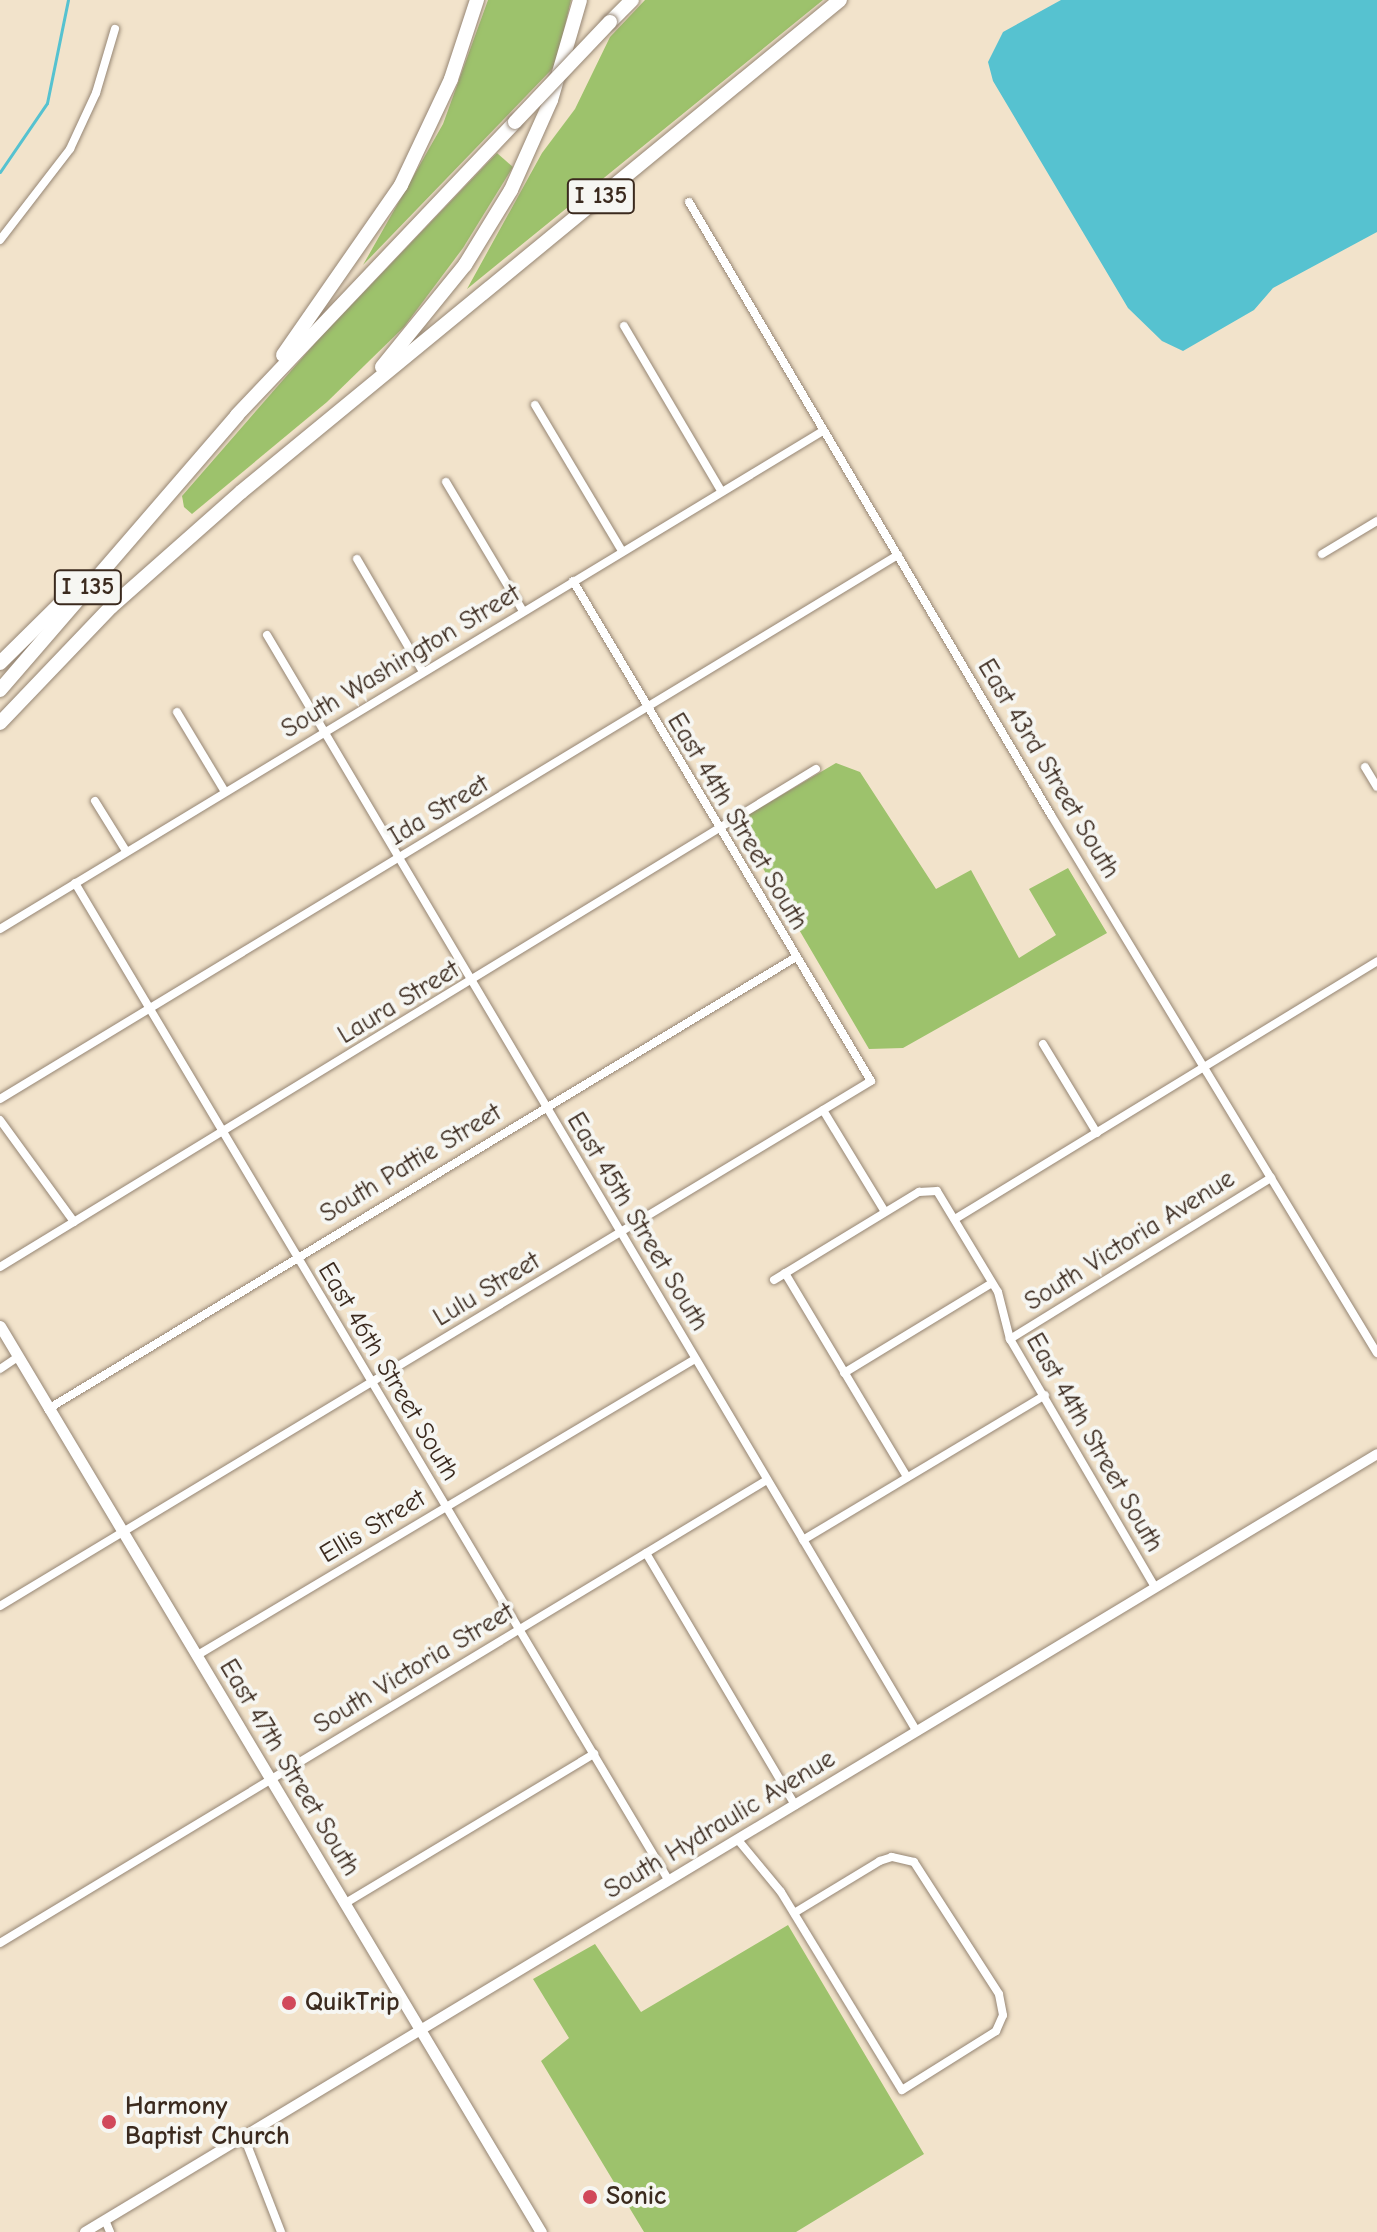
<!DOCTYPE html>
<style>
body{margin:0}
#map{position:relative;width:1377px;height:2232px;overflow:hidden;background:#f2e3cb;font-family:"Comic Neue",sans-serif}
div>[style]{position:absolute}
.green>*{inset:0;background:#9dc26c}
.water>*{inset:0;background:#56c2d0}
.stream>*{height:3px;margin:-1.5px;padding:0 1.5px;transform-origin:1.5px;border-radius:1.5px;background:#56c2d0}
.roads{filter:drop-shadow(0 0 2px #968674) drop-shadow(0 0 2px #968674)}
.minor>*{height:8px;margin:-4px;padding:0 4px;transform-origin:4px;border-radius:4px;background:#fff}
.tertiary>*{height:10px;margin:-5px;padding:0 5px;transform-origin:5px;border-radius:5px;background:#fff}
.secondary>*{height:11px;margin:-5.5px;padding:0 5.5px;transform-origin:5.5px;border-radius:5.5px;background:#fff}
.motorway>*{height:14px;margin:-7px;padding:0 7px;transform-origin:7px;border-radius:7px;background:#fff}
.bridges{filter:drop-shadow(0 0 2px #968674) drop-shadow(0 0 2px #968674)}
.motorway-bridge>*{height:14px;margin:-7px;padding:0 7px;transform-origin:7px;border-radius:7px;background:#fff}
.dots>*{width:22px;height:22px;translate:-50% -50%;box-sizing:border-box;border:4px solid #f6f6f2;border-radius:50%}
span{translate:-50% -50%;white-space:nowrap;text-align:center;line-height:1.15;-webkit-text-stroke:8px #f6f6f2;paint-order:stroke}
.shield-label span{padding:2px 6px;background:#f6f6f2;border:2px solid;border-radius:6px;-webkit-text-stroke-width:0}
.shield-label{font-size:24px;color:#3b2a1e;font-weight:700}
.street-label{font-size:26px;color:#3b2a1e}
.poi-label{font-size:26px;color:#3b2a1e;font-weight:700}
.left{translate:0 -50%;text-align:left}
</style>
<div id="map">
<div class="green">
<div style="clip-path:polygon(488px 0,571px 0,556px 65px,363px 265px,443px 124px)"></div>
<div style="clip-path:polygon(645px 0,823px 0,467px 289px,542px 153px,575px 109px,610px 37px)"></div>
<div style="clip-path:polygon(497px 153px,513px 167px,463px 248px,404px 327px,327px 402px,192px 514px,184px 507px,182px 496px,317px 341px)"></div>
<div style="clip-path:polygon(836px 763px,860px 772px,936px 889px,971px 870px,1019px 958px,1056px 935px,1029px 889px,1068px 868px,1107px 933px,903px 1048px,869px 1049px,736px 822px)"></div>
<div style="clip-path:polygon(788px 1925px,924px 2154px,796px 2232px,644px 2232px,541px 2061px,569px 2038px,533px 1979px,595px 1944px,641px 2012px)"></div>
</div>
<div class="water">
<div style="clip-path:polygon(1061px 0,1377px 0,1377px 232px,1273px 288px,1254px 310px,1183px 351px,1162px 341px,1128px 308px,993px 81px,988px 62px,1003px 32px)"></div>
</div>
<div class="stream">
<div style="left:0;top:172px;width:83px;rotate:-55.7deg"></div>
<div style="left:47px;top:103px;width:105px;rotate:-78.5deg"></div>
</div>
<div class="roads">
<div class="minor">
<div style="left:689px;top:202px;width:712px;rotate:59.44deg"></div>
<div style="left:1051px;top:815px;width:629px;rotate:58.79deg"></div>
<div style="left:0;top:240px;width:115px;rotate:-52.4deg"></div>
<div style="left:70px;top:149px;width:62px;rotate:-65.1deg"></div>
<div style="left:96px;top:93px;width:67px;rotate:-73.5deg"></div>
<div style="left:624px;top:326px;width:191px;rotate:59.5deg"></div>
<div style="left:535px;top:405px;width:170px;rotate:59.2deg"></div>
<div style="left:446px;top:482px;width:150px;rotate:59.2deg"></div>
<div style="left:1322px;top:554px;width:64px;rotate:-31deg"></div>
<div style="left:357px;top:559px;width:131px;rotate:59.7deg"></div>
<div style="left:267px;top:635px;width:1275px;rotate:59.35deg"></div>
<div style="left:177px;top:712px;width:93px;rotate:59deg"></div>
<div style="left:1365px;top:767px;width:23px;rotate:59deg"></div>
<div style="left:95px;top:801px;width:59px;rotate:58.2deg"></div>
<div style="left:75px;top:883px;width:1161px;rotate:59.24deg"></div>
<div style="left:0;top:929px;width:962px;rotate:-31.18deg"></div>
<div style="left:1043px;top:1044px;width:104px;rotate:58.8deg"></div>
<div style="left:0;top:1099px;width:1050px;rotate:-31.21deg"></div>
<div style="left:823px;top:1110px;width:119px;rotate:58.7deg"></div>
<div style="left:0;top:1120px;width:126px;rotate:54deg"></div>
<div style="left:955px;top:1219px;width:495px;rotate:-31.4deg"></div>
<div style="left:0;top:1267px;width:956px;rotate:-31.4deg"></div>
<div style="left:785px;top:1273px;width:238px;rotate:59.1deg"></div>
<div style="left:774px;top:1280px;width:170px;rotate:-31.3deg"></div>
<div style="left:919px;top:1192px;width:18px;rotate:-3deg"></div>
<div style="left:937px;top:1191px;width:118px;rotate:58.9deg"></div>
<div style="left:998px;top:1292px;width:49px;rotate:75.7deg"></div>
<div style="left:1010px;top:1339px;width:287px;rotate:59.7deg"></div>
<div style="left:1010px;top:1339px;width:307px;rotate:-31.7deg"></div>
<div style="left:0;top:1369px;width:22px;rotate:-34deg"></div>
<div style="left:844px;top:1373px;width:173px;rotate:-31.3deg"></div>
<div style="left:48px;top:1409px;width:874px;rotate:-31.14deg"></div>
<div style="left:803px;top:1540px;width:282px;rotate:-30.9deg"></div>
<div style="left:646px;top:1553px;width:293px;rotate:59.4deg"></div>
<div style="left:0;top:1606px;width:1017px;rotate:-31.08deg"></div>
<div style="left:871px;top:1081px;width:582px;rotate:-120.79deg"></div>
<div style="left:196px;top:1656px;width:581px;rotate:-30.76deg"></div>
<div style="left:738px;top:1840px;width:67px;rotate:50.4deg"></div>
<div style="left:781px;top:1892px;width:232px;rotate:58.6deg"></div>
<div style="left:902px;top:2090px;width:111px;rotate:-32.1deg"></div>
<div style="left:996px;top:2031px;width:17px;rotate:-66deg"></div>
<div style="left:1003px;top:2015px;width:21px;rotate:-101deg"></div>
<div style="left:999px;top:1994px;width:157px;rotate:-122.8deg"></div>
<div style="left:914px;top:1862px;width:23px;rotate:-167deg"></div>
<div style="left:892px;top:1857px;width:13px;rotate:162deg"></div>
<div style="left:880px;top:1861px;width:100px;rotate:148.8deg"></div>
<div style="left:344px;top:1904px;width:292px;rotate:-31deg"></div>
<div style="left:0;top:1943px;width:896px;rotate:-31.12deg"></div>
<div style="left:244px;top:2137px;width:102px;rotate:68.7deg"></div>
<div style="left:105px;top:2220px;width:13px;rotate:67deg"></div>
</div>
<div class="tertiary">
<div style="left:85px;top:2232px;width:1508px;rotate:-31.05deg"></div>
</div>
<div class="secondary">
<div style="left:0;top:1326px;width:1055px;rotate:59.16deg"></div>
</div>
<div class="motorway">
<div style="left:610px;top:22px;width:31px;rotate:-45deg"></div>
<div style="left:283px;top:355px;width:207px;rotate:-55.2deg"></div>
<div style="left:401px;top:185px;width:117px;rotate:-64.7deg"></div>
<div style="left:451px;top:79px;width:83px;rotate:-71.8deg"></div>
<div style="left:382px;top:367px;width:132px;rotate:-50.9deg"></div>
<div style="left:465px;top:265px;width:88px;rotate:-58.5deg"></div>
<div style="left:511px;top:190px;width:98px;rotate:-66deg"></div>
<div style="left:551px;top:100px;width:104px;rotate:-73.8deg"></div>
<div style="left:0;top:663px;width:105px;rotate:-44.6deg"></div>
<div style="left:0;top:690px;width:363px;rotate:-49.2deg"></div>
<div style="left:237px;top:415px;width:404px;rotate:-46.5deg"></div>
<div style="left:0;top:723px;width:161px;rotate:-46.3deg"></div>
<div style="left:111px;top:607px;width:174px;rotate:-41.5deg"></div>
<div style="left:241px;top:492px;width:775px;rotate:-39.4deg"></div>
</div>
</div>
<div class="bridges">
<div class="motorway-bridge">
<div style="left:515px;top:122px;width:138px;rotate:-46.5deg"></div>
</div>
</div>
<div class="dots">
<div style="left:289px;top:2003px;background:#d1495b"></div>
<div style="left:109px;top:2122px;background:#d1495b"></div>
<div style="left:590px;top:2197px;background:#d1495b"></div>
</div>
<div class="shield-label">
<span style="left:601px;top:196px">I 135</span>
<span style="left:88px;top:587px">I 135</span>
</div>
<div class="street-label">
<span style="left:401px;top:662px;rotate:-31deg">South Washington Street</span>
<span style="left:1048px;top:769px;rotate:59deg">East 43rd Street South</span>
<span style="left:439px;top:811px;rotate:-31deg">Ida Street</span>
<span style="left:737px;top:822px;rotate:59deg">East 44th Street South</span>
<span style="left:399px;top:1003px;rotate:-31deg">Laura Street</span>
<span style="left:411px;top:1164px;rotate:-31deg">South Pattie Street</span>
<span style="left:637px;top:1222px;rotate:59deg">East 45th Street South</span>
<span style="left:1130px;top:1241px;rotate:-32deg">South Victoria Avenue</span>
<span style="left:487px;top:1290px;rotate:-31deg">Lulu Street</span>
<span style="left:388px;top:1372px;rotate:59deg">East 46th Street South</span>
<span style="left:1094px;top:1443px;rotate:60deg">East 44th Street South</span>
<span style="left:373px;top:1527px;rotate:-31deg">Ellis Street</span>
<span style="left:414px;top:1669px;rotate:-31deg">South Victoria Street</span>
<span style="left:289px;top:1768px;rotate:59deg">East 47th Street South</span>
<span style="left:720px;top:1825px;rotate:-31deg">South Hydraulic Avenue</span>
</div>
<div class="poi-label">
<span class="left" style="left:305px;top:2003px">QuikTrip</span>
<span class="left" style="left:125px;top:2122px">Harmony<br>Baptist Church</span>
<span class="left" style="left:606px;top:2197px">Sonic</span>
</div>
</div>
